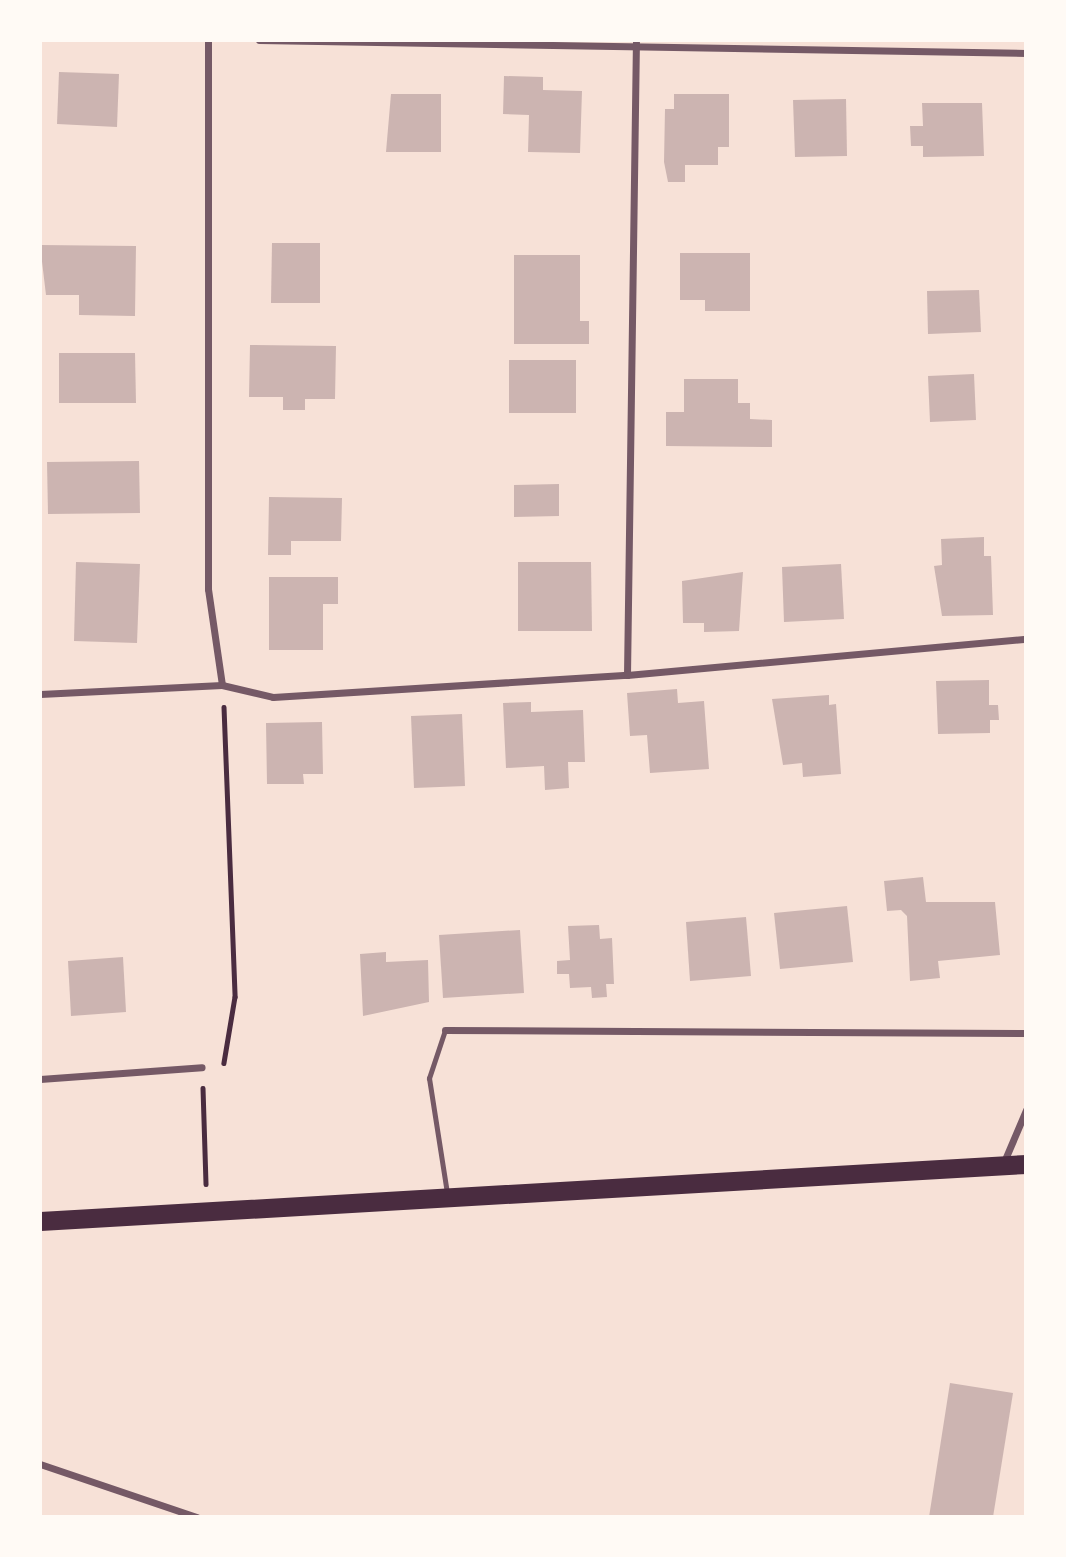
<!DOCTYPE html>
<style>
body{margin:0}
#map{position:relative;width:1066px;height:1557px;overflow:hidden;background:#f7e1d7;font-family:"Fira Sans Condensed",sans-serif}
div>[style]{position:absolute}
.building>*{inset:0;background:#ccb4b1}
.path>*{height:4.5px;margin:-2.25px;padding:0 2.25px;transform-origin:2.25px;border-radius:2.25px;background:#4a2c40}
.service>*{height:5px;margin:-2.5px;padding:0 2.5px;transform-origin:2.5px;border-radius:2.5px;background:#755966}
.minor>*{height:7px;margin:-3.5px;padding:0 3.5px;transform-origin:3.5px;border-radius:3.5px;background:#755966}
.trunk>*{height:19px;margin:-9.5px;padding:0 9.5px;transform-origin:9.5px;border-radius:9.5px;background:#4a2c40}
span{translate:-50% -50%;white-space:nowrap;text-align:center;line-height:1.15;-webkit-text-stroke:6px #fffaf5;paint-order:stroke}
.frame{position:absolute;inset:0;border:42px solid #fffaf5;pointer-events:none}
</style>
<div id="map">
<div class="building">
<div style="clip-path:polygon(59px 72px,119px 74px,117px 127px,57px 124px)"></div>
<div style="clip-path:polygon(504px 76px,543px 77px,543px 90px,582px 91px,580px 153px,528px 152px,529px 115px,503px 114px)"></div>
<div style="clip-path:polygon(391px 94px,441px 94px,441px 152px,386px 152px)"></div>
<div style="clip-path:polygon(674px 94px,729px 94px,729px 147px,718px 147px,718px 165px,685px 165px,685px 182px,668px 182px,664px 162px,665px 109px,674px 109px)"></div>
<div style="clip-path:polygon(846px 99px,847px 156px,795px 157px,793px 100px)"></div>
<div style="clip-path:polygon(922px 103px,982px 103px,984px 156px,923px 157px,923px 146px,911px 146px,910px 126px,923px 126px)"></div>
<div style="clip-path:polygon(272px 243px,320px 243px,320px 303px,271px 303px)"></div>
<div style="clip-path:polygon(40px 245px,136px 246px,135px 316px,79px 315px,79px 295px,46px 295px)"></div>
<div style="clip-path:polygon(680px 253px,750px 253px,750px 311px,705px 311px,705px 300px,680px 300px)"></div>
<div style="clip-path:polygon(514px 255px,580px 255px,580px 321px,589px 321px,589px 344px,514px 344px)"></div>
<div style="clip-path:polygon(979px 290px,981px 332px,928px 334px,927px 291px)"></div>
<div style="clip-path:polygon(250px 345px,336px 346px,335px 399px,305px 399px,305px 410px,283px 410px,283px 397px,249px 397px)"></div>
<div style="clip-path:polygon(59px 353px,135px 353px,136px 403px,59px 403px)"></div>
<div style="clip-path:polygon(509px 360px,576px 360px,576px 413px,509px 413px)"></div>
<div style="clip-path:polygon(974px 374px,976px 420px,930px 422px,928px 376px)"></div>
<div style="clip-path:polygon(684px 379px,738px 379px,738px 403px,750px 403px,750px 419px,772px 420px,772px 447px,666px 446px,666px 412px,684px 412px)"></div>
<div style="clip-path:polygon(139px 461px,140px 513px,48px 514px,47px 462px)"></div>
<div style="clip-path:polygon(559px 484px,559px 516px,514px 517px,514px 485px)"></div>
<div style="clip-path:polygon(269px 497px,342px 498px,341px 541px,291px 541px,291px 555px,268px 555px)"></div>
<div style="clip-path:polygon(984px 537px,984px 556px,991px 556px,993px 615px,942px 616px,934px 566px,942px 565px,941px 539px)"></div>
<div style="clip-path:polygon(76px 562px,140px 564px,137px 643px,74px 641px)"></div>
<div style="clip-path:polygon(518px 562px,591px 562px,592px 631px,518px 631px)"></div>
<div style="clip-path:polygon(841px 564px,844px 619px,784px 622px,782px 567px)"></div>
<div style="clip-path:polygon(743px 572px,739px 631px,704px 632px,704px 623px,683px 623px,682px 581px)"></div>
<div style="clip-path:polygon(269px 577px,338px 577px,338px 604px,323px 604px,323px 650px,269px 650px)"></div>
<div style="clip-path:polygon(989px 680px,989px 705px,998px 705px,999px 720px,990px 720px,990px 733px,938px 734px,936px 681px)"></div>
<div style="clip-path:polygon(677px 689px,678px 703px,704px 701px,709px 769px,650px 773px,647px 735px,630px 736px,627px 693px)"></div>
<div style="clip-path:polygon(829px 695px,829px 705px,836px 704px,841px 774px,803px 777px,802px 763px,783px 765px,772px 699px)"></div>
<div style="clip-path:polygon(531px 702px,531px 712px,583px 710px,585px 762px,568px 762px,569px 788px,545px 790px,544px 766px,506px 768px,503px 703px)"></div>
<div style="clip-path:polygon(462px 714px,465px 786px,414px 788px,411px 716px)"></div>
<div style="clip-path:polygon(322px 722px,323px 774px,303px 774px,304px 784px,267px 784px,266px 723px)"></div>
<div style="clip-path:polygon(923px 877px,926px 902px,995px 902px,1000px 955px,938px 961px,940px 978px,910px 981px,907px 916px,901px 910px,887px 911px,884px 881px)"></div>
<div style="clip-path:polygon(847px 906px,853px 962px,780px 969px,774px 913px)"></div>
<div style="clip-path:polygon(746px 917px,751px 976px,690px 981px,686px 922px)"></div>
<div style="clip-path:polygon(599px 925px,600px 939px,612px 938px,614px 984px,606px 984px,607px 997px,592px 998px,591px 987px,570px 988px,569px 974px,557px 974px,557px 961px,570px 960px,568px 926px)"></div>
<div style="clip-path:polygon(520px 930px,524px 993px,443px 998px,439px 935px)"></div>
<div style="clip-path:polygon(386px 952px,386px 962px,428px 960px,429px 1002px,363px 1016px,360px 954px)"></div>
<div style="clip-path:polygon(123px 957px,126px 1012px,71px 1016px,68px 961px)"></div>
<div style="clip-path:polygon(950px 1383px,1013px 1393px,993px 1517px,929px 1517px)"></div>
</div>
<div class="path">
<div style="left:224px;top:707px;width:290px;rotate:87.8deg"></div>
<div style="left:235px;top:997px;width:67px;rotate:99.5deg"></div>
<div style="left:203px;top:1088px;width:96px;rotate:88.2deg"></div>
</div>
<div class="service">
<div style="left:445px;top:1030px;width:51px;rotate:108.4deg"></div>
<div style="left:429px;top:1078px;width:116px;rotate:81.1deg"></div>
</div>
<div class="minor">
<div style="left:208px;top:40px;width:549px;rotate:90deg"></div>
<div style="left:208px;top:589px;width:97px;rotate:81.7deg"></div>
<div style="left:259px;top:40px;width:767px;rotate:0.97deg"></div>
<div style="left:627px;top:675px;width:633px;rotate:-89.19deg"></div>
<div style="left:40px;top:694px;width:182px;rotate:-2.8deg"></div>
<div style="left:222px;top:685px;width:52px;rotate:13.2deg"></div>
<div style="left:273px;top:697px;width:355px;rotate:-3.6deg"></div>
<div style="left:627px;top:675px;width:401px;rotate:-5.2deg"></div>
<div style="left:445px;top:1030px;width:581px;rotate:0.3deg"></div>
<div style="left:40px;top:1079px;width:162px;rotate:-4.2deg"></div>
<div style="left:1003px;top:1164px;width:59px;rotate:-66.9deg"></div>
<div style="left:40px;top:1464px;width:166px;rotate:18.7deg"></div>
</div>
<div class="trunk">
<div style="left:40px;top:1221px;width:988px;rotate:-3.31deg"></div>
</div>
<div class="frame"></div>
</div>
